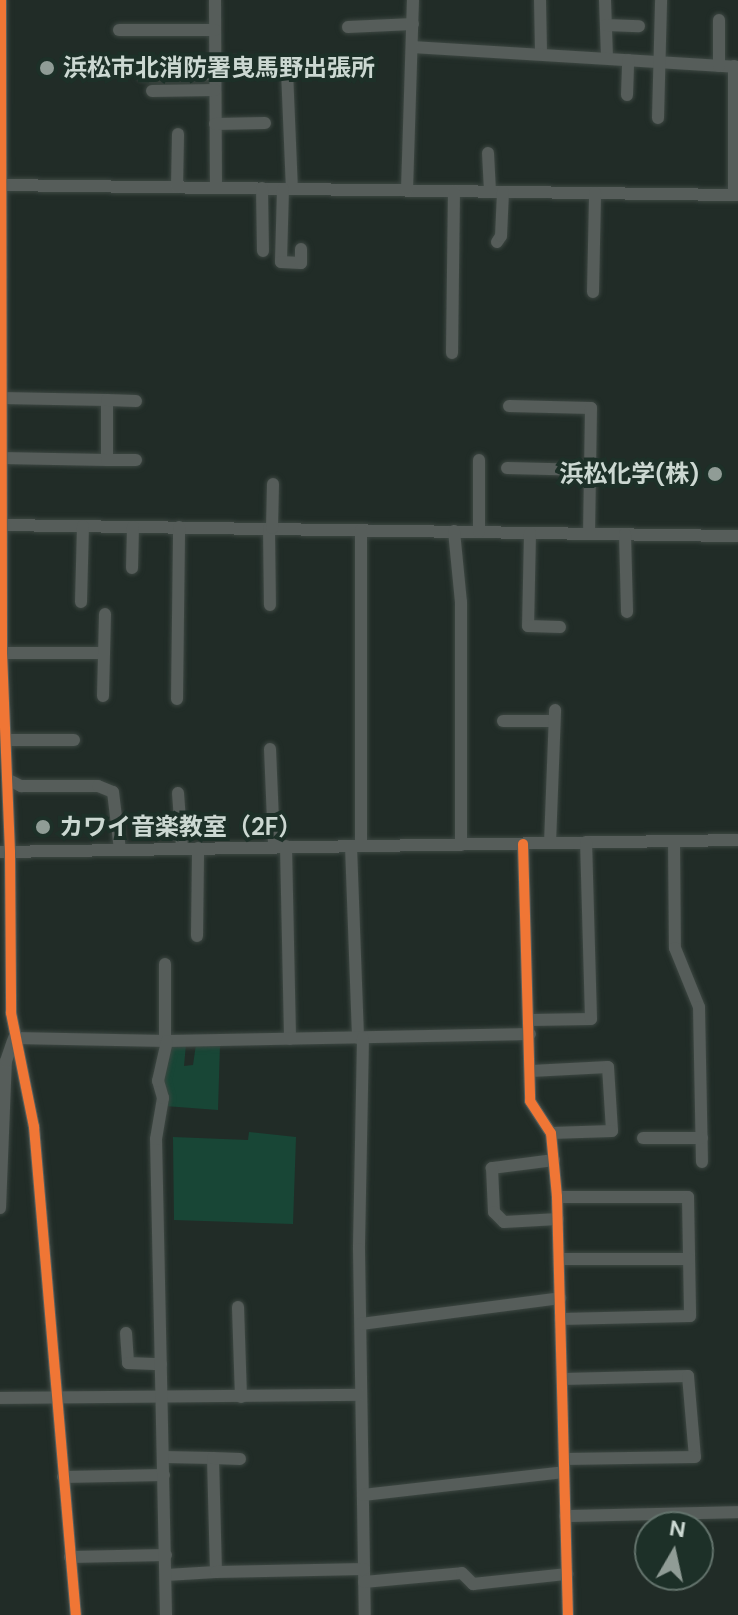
<!DOCTYPE html>
<meta charset="utf-8">
<style>
body{margin:0}
#map{position:relative;width:738px;height:1615px;overflow:hidden;background:#212c27;font-family:"DM Sans","Noto Sans JP",sans-serif}
div>[style]{position:absolute}
.green>*{inset:0;background:#184636}
.roads{filter:drop-shadow(0 0 2px #3d4742) drop-shadow(0 0 2px #3d4742)}
.minor>*{height:12px;margin:-6px;padding:0 6px;transform-origin:6px;border-radius:6px;background:#565d5a}
.cycleway>*{height:10px;margin:-5px;padding:0 5px;transform-origin:5px;border-radius:5px;background:#f07635}
.dots>*{width:22px;height:22px;translate:-50% -50%;box-sizing:border-box;border:4px solid #1d3028;border-radius:50%}
span{translate:-50% -50%;white-space:nowrap;text-align:center;line-height:1.15;-webkit-text-stroke:8px #1d3028;paint-order:stroke}
.poi-label{font-size:24px;color:#ccd8d2;font-weight:700}
.left{translate:0 -50%;text-align:left}
.right{translate:-100% -50%;text-align:right}
.north{position:absolute;left:634px;top:1511px;width:80px;height:80px;box-sizing:border-box;background:#1d3028;border:2px solid #63736c;border-radius:50%;rotate:9deg;font-size:22px;font-weight:700;line-height:32px;text-align:center;color:#ccd8d2}
.north::after{content:'';display:block;margin:auto;width:28px;height:36px;background:#909c96;clip-path:polygon(50% 0,100% 100%,50% 72%,0 100%)}
</style>
<div id="map">
<div class="green">
<div style="clip-path:polygon(186px 1044px,184px 1066px,193px 1065px,196px 1044px,220px 1044px,218px 1110px,165px 1106px,161px 1081px,171px 1045px)"></div>
<div style="clip-path:polygon(249px 1132px,296px 1137px,293px 1224px,174px 1220px,173px 1137px,248px 1140px)"></div>
</div>
<div class="roads">
<div class="minor">
<div style="left:1px;top:0;width:653px;rotate:89.91deg"></div>
<div style="left:2px;top:653px;width:199px;rotate:87.7deg"></div>
<div style="left:10px;top:852px;width:161px;rotate:89.6deg"></div>
<div style="left:11px;top:1013px;width:116px;rotate:78.6deg"></div>
<div style="left:34px;top:1127px;width:490px;rotate:85.1deg"></div>
<div style="left:215px;top:0;width:187px;rotate:89.7deg"></div>
<div style="left:540px;top:0;width:54px;rotate:88.9deg"></div>
<div style="left:605px;top:0;width:58px;rotate:88deg"></div>
<div style="left:606px;top:25px;width:33px;rotate:2deg"></div>
<div style="left:348px;top:27px;width:65px;rotate:-2.6deg"></div>
<div style="left:119px;top:30px;width:96px"></div>
<div style="left:412px;top:47px;width:327px;rotate:3.5deg"></div>
<div style="left:215px;top:62px;width:62px;rotate:3.7deg"></div>
<div style="left:277px;top:66px;width:11px;rotate:27deg"></div>
<div style="left:287px;top:71px;width:117px;rotate:87.6deg"></div>
<div style="left:719px;top:66px;width:46px;rotate:-90deg"></div>
<div style="left:734px;top:66px;width:129px;rotate:90deg"></div>
<div style="left:143px;top:75px;width:72px;rotate:-0.8deg"></div>
<div style="left:152px;top:91px;width:63px;rotate:-0.9deg"></div>
<div style="left:627px;top:95px;width:35px;rotate:-88deg"></div>
<div style="left:658px;top:118px;width:118px;rotate:-88.5deg"></div>
<div style="left:215px;top:124px;width:50px;rotate:-1.1deg"></div>
<div style="left:488px;top:153px;width:38px;rotate:87deg"></div>
<div style="left:0;top:185px;width:738px;rotate:0.78deg"></div>
<div style="left:177px;top:187px;width:53px;rotate:-88.9deg"></div>
<div style="left:262px;top:188px;width:63px;rotate:89.1deg"></div>
<div style="left:283px;top:189px;width:73px;rotate:91.6deg"></div>
<div style="left:281px;top:262px;width:20px;rotate:3deg"></div>
<div style="left:301px;top:263px;width:14px;rotate:-90deg"></div>
<div style="left:407px;top:190px;width:190px;rotate:-88.2deg"></div>
<div style="left:497px;top:242px;width:7px;rotate:-56deg"></div>
<div style="left:501px;top:236px;width:44px;rotate:-87.4deg"></div>
<div style="left:593px;top:292px;width:99px;rotate:-88.8deg"></div>
<div style="left:452px;top:353px;width:162px;rotate:-89.3deg"></div>
<div style="left:1px;top:398px;width:106px;rotate:1.1deg"></div>
<div style="left:107px;top:400px;width:60px;rotate:90deg"></div>
<div style="left:107px;top:460px;width:106px;rotate:-178.9deg"></div>
<div style="left:107px;top:400px;width:29px;rotate:2deg"></div>
<div style="left:509px;top:406px;width:82px;rotate:1.4deg"></div>
<div style="left:591px;top:408px;width:126px;rotate:90.9deg"></div>
<div style="left:107px;top:460px;width:29px"></div>
<div style="left:507px;top:468px;width:83px;rotate:1.4deg"></div>
<div style="left:1px;top:525px;width:737px;rotate:0.86deg"></div>
<div style="left:269px;top:528px;width:77px;rotate:89.3deg"></div>
<div style="left:272px;top:528px;width:44px;rotate:-88.7deg"></div>
<div style="left:454px;top:531px;width:71px;rotate:84.4deg"></div>
<div style="left:461px;top:602px;width:243px;rotate:90deg"></div>
<div style="left:479px;top:532px;width:72px;rotate:-90deg"></div>
<div style="left:530px;top:533px;width:93px;rotate:91.2deg"></div>
<div style="left:528px;top:626px;width:32px;rotate:2deg"></div>
<div style="left:625px;top:534px;width:78px;rotate:88.5deg"></div>
<div style="left:132px;top:568px;width:41px;rotate:-88.6deg"></div>
<div style="left:81px;top:602px;width:76px;rotate:-88.5deg"></div>
<div style="left:2px;top:653px;width:102px"></div>
<div style="left:103px;top:696px;width:82px;rotate:-88.6deg"></div>
<div style="left:177px;top:699px;width:172px;rotate:-89.3deg"></div>
<div style="left:503px;top:721px;width:51px"></div>
<div style="left:5px;top:740px;width:69px"></div>
<div style="left:270px;top:749px;width:97px;rotate:87.6deg"></div>
<div style="left:7px;top:779px;width:16px;rotate:27deg"></div>
<div style="left:21px;top:786px;width:77px"></div>
<div style="left:98px;top:786px;width:16px;rotate:22deg"></div>
<div style="left:113px;top:792px;width:58px;rotate:83.1deg"></div>
<div style="left:178px;top:793px;width:55px;rotate:85.8deg"></div>
<div style="left:674px;top:841px;width:107px;rotate:89.5deg"></div>
<div style="left:675px;top:948px;width:64px;rotate:67.9deg"></div>
<div style="left:699px;top:1007px;width:155px;rotate:88.9deg"></div>
<div style="left:550px;top:843px;width:133px;rotate:-87.8deg"></div>
<div style="left:523px;top:844px;width:257px;rotate:88.4deg"></div>
<div style="left:530px;top:1101px;width:38px;rotate:57deg"></div>
<div style="left:551px;top:1133px;width:64px;rotate:84.6deg"></div>
<div style="left:557px;top:1197px;width:418px;rotate:88.5deg"></div>
<div style="left:286px;top:846px;width:193px;rotate:88.8deg"></div>
<div style="left:351px;top:846px;width:192px;rotate:87.9deg"></div>
<div style="left:361px;top:846px;width:316px;rotate:-90deg"></div>
<div style="left:0;top:852px;width:738px;rotate:-0.93deg"></div>
<div style="left:197px;top:936px;width:88px;rotate:-89.3deg"></div>
<div style="left:530px;top:1020px;width:61px;rotate:-0.9deg"></div>
<div style="left:591px;top:1019px;width:177px;rotate:-91.6deg"></div>
<div style="left:14px;top:1038px;width:153px;rotate:1.1deg"></div>
<div style="left:167px;top:1041px;width:363px;rotate:-1.1deg"></div>
<div style="left:363px;top:1038px;width:211px;rotate:91.1deg"></div>
<div style="left:359px;top:1249px;width:366px;rotate:89.1deg"></div>
<div style="left:165px;top:1041px;width:77px;rotate:-90deg"></div>
<div style="left:531px;top:1071px;width:77px;rotate:-3deg"></div>
<div style="left:608px;top:1067px;width:64px;rotate:86.4deg"></div>
<div style="left:612px;top:1131px;width:61px;rotate:178.1deg"></div>
<div style="left:643px;top:1138px;width:59px"></div>
<div style="left:554px;top:1160px;width:63px;rotate:172.6deg"></div>
<div style="left:492px;top:1168px;width:44px;rotate:87.4deg"></div>
<div style="left:494px;top:1212px;width:14px;rotate:45deg"></div>
<div style="left:504px;top:1222px;width:54px;rotate:-3.2deg"></div>
<div style="left:557px;top:1197px;width:131px"></div>
<div style="left:688px;top:1197px;width:119px;rotate:89deg"></div>
<div style="left:690px;top:1316px;width:130px;rotate:178.7deg"></div>
<div style="left:0;top:1208px;width:147px;rotate:-87.7deg"></div>
<div style="left:6px;top:1061px;width:21px;rotate:-71deg"></div>
<div style="left:559px;top:1259px;width:130px"></div>
<div style="left:238px;top:1307px;width:90px;rotate:88.1deg"></div>
<div style="left:361px;top:1324px;width:201px;rotate:-7.4deg"></div>
<div style="left:126px;top:1333px;width:30px;rotate:86deg"></div>
<div style="left:128px;top:1363px;width:33px;rotate:2deg"></div>
<div style="left:562px;top:1379px;width:126px;rotate:-1.4deg"></div>
<div style="left:688px;top:1376px;width:81px;rotate:85.1deg"></div>
<div style="left:695px;top:1457px;width:131px;rotate:179.1deg"></div>
<div style="left:0;top:1398px;width:360px;rotate:-0.5deg"></div>
<div style="left:164px;top:1457px;width:49px;rotate:1.2deg"></div>
<div style="left:213px;top:1458px;width:114px;rotate:88.5deg"></div>
<div style="left:216px;top:1572px;width:50px;rotate:176.6deg"></div>
<div style="left:213px;top:1458px;width:27px;rotate:2deg"></div>
<div style="left:63px;top:1477px;width:101px;rotate:-1.1deg"></div>
<div style="left:363px;top:1495px;width:202px;rotate:-6.5deg"></div>
<div style="left:565px;top:1516px;width:173px;rotate:-1.3deg"></div>
<div style="left:70px;top:1557px;width:96px;rotate:-1.2deg"></div>
<div style="left:216px;top:1572px;width:148px;rotate:-1.2deg"></div>
<div style="left:364px;top:1582px;width:98px;rotate:-5.2deg"></div>
<div style="left:462px;top:1573px;width:16px;rotate:45deg"></div>
<div style="left:473px;top:1584px;width:95px;rotate:-6.1deg"></div>
<div style="left:166px;top:1615px;width:476px;rotate:-91.2deg"></div>
<div style="left:156px;top:1139px;width:42px;rotate:-80.3deg"></div>
<div style="left:163px;top:1098px;width:18px;rotate:-106deg"></div>
<div style="left:158px;top:1081px;width:41px;rotate:-77.3deg"></div>
</div>
</div>
<div class="cycleway">
<div style="left:1px;top:0;width:653px;rotate:89.91deg"></div>
<div style="left:2px;top:653px;width:199px;rotate:87.7deg"></div>
<div style="left:10px;top:852px;width:161px;rotate:89.6deg"></div>
<div style="left:11px;top:1013px;width:116px;rotate:78.6deg"></div>
<div style="left:34px;top:1127px;width:490px;rotate:85.1deg"></div>
<div style="left:523px;top:844px;width:257px;rotate:88.4deg"></div>
<div style="left:530px;top:1101px;width:38px;rotate:57deg"></div>
<div style="left:551px;top:1133px;width:64px;rotate:84.6deg"></div>
<div style="left:557px;top:1197px;width:418px;rotate:88.5deg"></div>
</div>
<div class="dots">
<div style="left:47px;top:68px;background:#909c96"></div>
<div style="left:715px;top:474px;background:#909c96"></div>
<div style="left:43px;top:827px;background:#909c96"></div>
</div>
<div class="poi-label">
<span class="left" style="left:63px;top:68px">浜松市北消防署曳馬野出張所</span>
<span class="right" style="left:699px;top:474px">浜松化学(株)</span>
<span class="left" style="left:59px;top:827px">カワイ音楽教室（2F）</span>
</div>
<div class="north">N</div>
</div>
